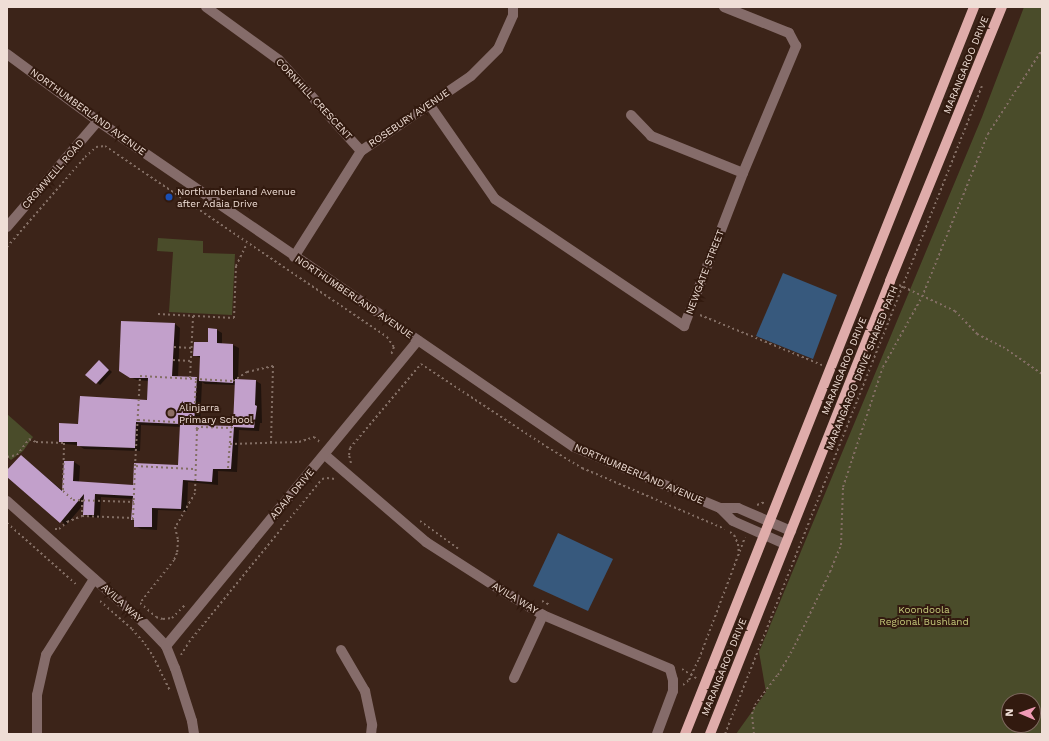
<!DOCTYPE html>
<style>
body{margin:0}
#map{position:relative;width:1049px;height:741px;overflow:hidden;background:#3c2419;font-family:"Work Sans",sans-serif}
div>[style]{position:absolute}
.green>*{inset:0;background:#4a4c2a}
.water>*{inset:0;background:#37597d}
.shadow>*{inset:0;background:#0007}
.building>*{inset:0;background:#c2a0cb}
.path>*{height:2px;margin-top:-1px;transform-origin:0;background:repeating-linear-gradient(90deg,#836e64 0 2px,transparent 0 5px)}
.minor>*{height:10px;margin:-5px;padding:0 5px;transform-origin:5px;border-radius:5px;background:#856c6a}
.major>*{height:10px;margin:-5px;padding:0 5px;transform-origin:5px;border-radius:5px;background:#dfacaa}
.dots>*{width:11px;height:11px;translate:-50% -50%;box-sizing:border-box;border:2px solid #321a0f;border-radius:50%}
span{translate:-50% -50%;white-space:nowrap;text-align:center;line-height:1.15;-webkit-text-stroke:4px #321a0f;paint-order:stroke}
.street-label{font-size:10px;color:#efded6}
.poi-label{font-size:10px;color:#efded6}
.left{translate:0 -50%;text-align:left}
.park-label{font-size:10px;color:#c4c87a}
.frame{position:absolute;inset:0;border:8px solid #efded6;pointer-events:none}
.north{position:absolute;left:1001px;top:693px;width:40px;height:40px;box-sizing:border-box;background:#321a0f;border:1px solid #7e685f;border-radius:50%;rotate:272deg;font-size:11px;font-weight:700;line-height:16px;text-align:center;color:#efded6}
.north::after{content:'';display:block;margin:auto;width:14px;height:18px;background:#f09ab5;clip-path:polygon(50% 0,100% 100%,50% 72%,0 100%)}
</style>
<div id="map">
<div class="green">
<div style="clip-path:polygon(evenodd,1024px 7px,1042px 7px,1042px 734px,736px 734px,766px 692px,759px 652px,982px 117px,1024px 7px,1009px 701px,1033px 701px,1033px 725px,1009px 725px,1009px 701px)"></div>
<div style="clip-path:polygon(158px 238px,203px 241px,203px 253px,235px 254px,232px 315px,169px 312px,173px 252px,157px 251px)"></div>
<div style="clip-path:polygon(7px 414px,33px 437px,23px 451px,11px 460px,7px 457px)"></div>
</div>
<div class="water">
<div style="clip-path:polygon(783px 273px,837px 295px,813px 359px,756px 336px)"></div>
<div style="clip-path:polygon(558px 533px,613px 559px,588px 611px,533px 586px)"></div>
</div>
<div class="shadow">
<div style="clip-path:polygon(evenodd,175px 324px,180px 328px,178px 377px,200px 380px,201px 358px,194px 355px,209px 343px,217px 330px,222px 333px,222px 344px,233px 345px,239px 348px,238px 380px,256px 381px,261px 384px,262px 423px,260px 423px,259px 431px,239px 430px,237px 472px,218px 471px,218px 485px,188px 482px,187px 511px,158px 510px,157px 530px,141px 529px,135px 526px,135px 521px,132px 520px,133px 499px,101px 497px,100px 518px,90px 517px,84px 514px,85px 503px,66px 525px,7px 476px,7px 472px,21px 456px,63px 491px,65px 462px,74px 462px,80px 466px,79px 482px,134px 486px,179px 466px,181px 427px,141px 425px,140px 451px,84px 449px,78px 445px,65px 444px,60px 441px,79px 425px,148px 401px,149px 381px,137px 380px,130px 377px,175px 324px,202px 382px,205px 384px,236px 385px,234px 427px,200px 426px,202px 382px)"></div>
<div style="clip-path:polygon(102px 363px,112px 372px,100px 385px,87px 374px)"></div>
</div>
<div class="building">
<div style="clip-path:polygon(121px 321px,175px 323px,172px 376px,197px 377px,194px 425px,233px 426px,235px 379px,256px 380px,255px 405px,257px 406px,254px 428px,234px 427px,231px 469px,213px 469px,212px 482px,183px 480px,181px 509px,152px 508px,152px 527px,134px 527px,134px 520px,131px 520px,133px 496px,95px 494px,94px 515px,83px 515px,84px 494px,60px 523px,7px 477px,7px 470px,21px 455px,62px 491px,64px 461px,74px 461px,73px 481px,133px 485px,134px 463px,178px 465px,180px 424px,136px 422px,135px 448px,77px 446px,77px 442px,59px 442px,59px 423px,78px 424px,80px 396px,147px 400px,148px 378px,130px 378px,119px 371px)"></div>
<div style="clip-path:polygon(208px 328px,217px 329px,217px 343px,233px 344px,233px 383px,199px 381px,200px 356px,193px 356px,194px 342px,208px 342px)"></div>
<div style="clip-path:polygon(99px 360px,109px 370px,96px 384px,85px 375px)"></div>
</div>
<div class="path">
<div style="left:7px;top:247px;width:119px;rotate:-49.1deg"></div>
<div style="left:85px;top:157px;width:15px;rotate:-42deg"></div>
<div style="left:96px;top:147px;width:9px;rotate:-6deg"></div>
<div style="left:105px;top:146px;width:341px;rotate:34.1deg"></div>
<div style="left:387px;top:337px;width:12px;rotate:55deg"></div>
<div style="left:394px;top:347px;width:9px;rotate:111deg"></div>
<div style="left:899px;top:285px;width:62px;rotate:24.9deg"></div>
<div style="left:955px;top:311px;width:32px;rotate:46deg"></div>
<div style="left:977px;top:334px;width:29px;rotate:27deg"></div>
<div style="left:1003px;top:347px;width:47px;rotate:34.7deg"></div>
<div style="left:158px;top:314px;width:76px;rotate:3deg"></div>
<div style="left:234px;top:318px;width:52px;rotate:-87.8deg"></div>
<div style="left:236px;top:266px;width:25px;rotate:-64deg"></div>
<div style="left:700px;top:315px;width:132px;rotate:22.3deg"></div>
<div style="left:174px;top:347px;width:17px;rotate:3deg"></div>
<div style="left:173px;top:360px;width:18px;rotate:3deg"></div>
<div style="left:190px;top:378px;width:62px;rotate:-87.2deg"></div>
<div style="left:138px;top:420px;width:56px;rotate:3.1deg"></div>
<div style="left:194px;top:423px;width:7px;rotate:63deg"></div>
<div style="left:197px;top:429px;width:64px;rotate:91.8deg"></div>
<div style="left:195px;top:493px;width:39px;rotate:120deg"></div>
<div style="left:175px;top:527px;width:13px;rotate:77deg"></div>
<div style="left:178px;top:540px;width:13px;rotate:94deg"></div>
<div style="left:177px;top:553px;width:8px;rotate:113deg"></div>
<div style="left:174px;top:560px;width:55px;rotate:128.3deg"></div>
<div style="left:140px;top:603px;width:21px;rotate:41deg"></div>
<div style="left:156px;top:617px;width:7px;rotate:16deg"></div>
<div style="left:163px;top:619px;width:9px;rotate:-6deg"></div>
<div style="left:172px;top:618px;width:18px;rotate:-45deg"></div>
<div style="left:194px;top:423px;width:44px;rotate:-87.4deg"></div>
<div style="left:197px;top:429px;width:4px;rotate:-27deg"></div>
<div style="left:201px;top:427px;width:30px;rotate:2deg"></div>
<div style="left:231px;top:428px;width:6px;rotate:-45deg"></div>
<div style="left:230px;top:444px;width:69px;rotate:-1.7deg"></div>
<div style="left:299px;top:442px;width:16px;rotate:-18deg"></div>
<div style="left:314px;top:437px;width:8px;rotate:40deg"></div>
<div style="left:7px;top:457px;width:10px;rotate:-11deg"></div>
<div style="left:17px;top:455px;width:20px;rotate:-53deg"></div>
<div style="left:29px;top:439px;width:8px;rotate:23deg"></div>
<div style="left:36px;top:442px;width:28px;rotate:2deg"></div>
<div style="left:64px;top:443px;width:48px;rotate:91.2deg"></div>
<div style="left:63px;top:491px;width:13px;rotate:42deg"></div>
<div style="left:73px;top:500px;width:61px;rotate:1.9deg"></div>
<div style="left:351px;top:463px;width:8px;rotate:-104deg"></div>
<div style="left:349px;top:455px;width:7px;rotate:-82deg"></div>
<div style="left:350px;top:448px;width:110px;rotate:-49.8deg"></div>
<div style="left:421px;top:364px;width:151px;rotate:33.4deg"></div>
<div style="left:547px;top:447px;width:41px;rotate:31deg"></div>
<div style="left:582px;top:468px;width:155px;rotate:23.1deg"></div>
<div style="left:228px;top:468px;width:40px;rotate:-85.7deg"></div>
<div style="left:193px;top:469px;width:58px;rotate:-177deg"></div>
<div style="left:135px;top:466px;width:90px;rotate:-86.8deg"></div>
<div style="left:140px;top:376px;width:93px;rotate:3.1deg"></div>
<div style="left:233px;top:381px;width:17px;rotate:-33deg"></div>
<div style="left:247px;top:372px;width:27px;rotate:-13deg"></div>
<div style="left:273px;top:366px;width:78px;rotate:91.5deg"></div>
<div style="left:82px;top:500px;width:16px;rotate:90deg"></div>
<div style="left:82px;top:516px;width:51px;rotate:2.2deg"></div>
<div style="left:757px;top:505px;width:9px;rotate:-21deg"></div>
<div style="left:133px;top:520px;width:54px;rotate:-87.9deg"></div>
<div style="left:420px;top:521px;width:49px;rotate:35.9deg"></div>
<div style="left:7px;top:523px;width:95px;rotate:41.6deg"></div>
<div style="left:55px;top:529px;width:4px"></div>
<div style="left:59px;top:529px;width:11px;rotate:-41deg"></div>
<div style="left:67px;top:522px;width:16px;rotate:-22deg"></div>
<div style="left:730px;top:532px;width:5px;rotate:37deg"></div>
<div style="left:734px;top:535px;width:10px;rotate:66deg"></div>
<div style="left:738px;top:544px;width:11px;rotate:85deg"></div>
<div style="left:100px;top:601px;width:43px;rotate:41.2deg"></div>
<div style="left:132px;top:629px;width:20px;rotate:49deg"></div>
<div style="left:145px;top:644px;width:14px;rotate:56deg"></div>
<div style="left:153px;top:656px;width:39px;rotate:64deg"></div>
<div style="left:542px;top:601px;width:9px;rotate:27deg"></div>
<div style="left:181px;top:655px;width:15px;rotate:-58deg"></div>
<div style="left:189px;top:642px;width:210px;rotate:-50.8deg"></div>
<div style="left:322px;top:479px;width:5px;rotate:-11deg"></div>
<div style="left:327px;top:478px;width:8px;rotate:7deg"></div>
<div style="left:682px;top:669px;width:17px;rotate:33deg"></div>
<div style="left:683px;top:685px;width:8px;rotate:-40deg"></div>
<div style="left:689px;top:680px;width:23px;rotate:-65deg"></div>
<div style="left:699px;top:659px;width:130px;rotate:-69.3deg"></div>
<div style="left:725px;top:734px;width:697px;rotate:-68.37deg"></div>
<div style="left:754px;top:734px;width:20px;rotate:-96deg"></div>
<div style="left:752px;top:714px;width:9px;rotate:-72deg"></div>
<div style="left:755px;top:705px;width:38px;rotate:-53deg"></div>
<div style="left:778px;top:675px;width:34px;rotate:-60deg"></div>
<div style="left:795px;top:645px;width:81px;rotate:-64.4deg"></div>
<div style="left:830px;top:572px;width:29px;rotate:-68deg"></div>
<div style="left:841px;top:545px;width:58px;rotate:-88deg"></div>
<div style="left:843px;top:487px;width:126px;rotate:-71.6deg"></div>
<div style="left:883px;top:367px;width:80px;rotate:-60.9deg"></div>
<div style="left:922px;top:297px;width:176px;rotate:-68deg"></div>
<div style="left:988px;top:134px;width:100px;rotate:-57.3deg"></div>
</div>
<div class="minor">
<div style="left:206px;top:7px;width:90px;rotate:36deg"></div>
<div style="left:279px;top:60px;width:122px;rotate:48deg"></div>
<div style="left:7px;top:54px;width:113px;rotate:36.4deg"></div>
<div style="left:98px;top:121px;width:577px;rotate:34.41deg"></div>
<div style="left:574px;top:447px;width:158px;rotate:22.7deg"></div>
<div style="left:720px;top:508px;width:18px"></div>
<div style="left:738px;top:508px;width:58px;rotate:23.5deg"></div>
<div style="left:429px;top:104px;width:116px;rotate:55.2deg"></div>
<div style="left:495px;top:199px;width:228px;rotate:33.9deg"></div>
<div style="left:684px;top:326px;width:164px;rotate:-68.9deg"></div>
<div style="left:743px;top:173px;width:138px;rotate:-67.3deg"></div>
<div style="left:796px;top:46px;width:15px;rotate:-118deg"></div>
<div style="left:789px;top:33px;width:70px;rotate:-158.2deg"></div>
<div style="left:631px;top:115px;width:29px;rotate:46deg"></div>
<div style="left:651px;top:136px;width:99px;rotate:21.9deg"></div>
<div style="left:7px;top:227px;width:140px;rotate:-49.4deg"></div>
<div style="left:294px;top:257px;width:125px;rotate:-57.7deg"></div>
<div style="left:361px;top:151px;width:133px;rotate:-34.3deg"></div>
<div style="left:471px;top:76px;width:38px;rotate:-45deg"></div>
<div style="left:498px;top:49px;width:37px;rotate:-66deg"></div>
<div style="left:513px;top:15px;width:8px;rotate:-90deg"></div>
<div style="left:325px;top:455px;width:133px;rotate:40.7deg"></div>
<div style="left:426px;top:542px;width:83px;rotate:32.7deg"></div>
<div style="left:496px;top:587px;width:55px;rotate:30.8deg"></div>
<div style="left:543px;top:615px;width:138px;rotate:23deg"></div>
<div style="left:670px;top:669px;width:11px;rotate:75deg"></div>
<div style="left:673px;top:680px;width:11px;rotate:90deg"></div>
<div style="left:673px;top:691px;width:46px;rotate:110.4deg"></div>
<div style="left:7px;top:501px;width:183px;rotate:41.7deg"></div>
<div style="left:144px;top:623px;width:32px;rotate:46deg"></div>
<div style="left:166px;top:646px;width:24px;rotate:68deg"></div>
<div style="left:175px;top:668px;width:56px;rotate:72.2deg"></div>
<div style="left:192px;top:721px;width:13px;rotate:81deg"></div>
<div style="left:720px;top:508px;width:18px;rotate:45deg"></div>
<div style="left:733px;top:521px;width:57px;rotate:23.9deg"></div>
<div style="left:166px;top:646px;width:396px;rotate:-50.5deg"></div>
<div style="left:341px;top:650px;width:48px;rotate:59.7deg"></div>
<div style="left:365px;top:691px;width:35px;rotate:78deg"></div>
<div style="left:372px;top:725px;width:9px;rotate:96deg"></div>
<div style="left:514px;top:678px;width:69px;rotate:-65.3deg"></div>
<div style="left:37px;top:734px;width:39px;rotate:-90deg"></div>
<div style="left:37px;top:695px;width:41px;rotate:-77.3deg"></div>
<div style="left:46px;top:655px;width:90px;rotate:-57.7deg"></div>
</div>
<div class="major">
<div style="left:685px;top:734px;width:782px;rotate:-68.32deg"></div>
<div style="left:710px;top:734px;width:487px;rotate:-68.3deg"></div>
<div style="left:890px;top:281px;width:296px;rotate:-67.8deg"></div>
</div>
<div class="dots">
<div style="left:169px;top:197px;background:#1a4fb4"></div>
<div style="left:171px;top:413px;background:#8d6e63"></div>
</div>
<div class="street-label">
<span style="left:966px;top:65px;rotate:-68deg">MARANGAROO DRIVE</span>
<span style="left:314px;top:99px;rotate:47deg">CORNHILL CRESCENT</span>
<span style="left:88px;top:112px;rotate:36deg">NORTHUMBERLAND AVENUE</span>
<span style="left:409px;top:118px;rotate:-34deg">ROSEBURY AVENUE</span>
<span style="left:53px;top:174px;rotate:-49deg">CROMWELL ROAD</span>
<span style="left:705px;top:272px;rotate:-69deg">NEWGATE STREET</span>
<span style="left:354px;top:297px;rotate:34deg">NORTHUMBERLAND AVENUE</span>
<span style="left:844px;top:366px;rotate:-68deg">MARANGAROO DRIVE</span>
<span style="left:862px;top:368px;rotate:-68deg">MARANGAROO DRIVE SHARED PATH</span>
<span style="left:639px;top:474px;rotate:23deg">NORTHUMBERLAND AVENUE</span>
<span style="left:292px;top:494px;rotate:-50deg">ADAIA DRIVE</span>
<span style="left:515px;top:598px;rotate:31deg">AVILA WAY</span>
<span style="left:122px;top:603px;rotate:42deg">AVILA WAY</span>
<span style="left:724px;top:667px;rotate:-68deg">MARANGAROO DRIVE</span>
</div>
<div class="poi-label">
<span class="left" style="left:177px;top:197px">Northumberland Avenue<br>after Adaia Drive</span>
<span class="left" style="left:179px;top:413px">Alinjarra<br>Primary School</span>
</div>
<div class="park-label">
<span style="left:924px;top:615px">Koondoola<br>Regional Bushland</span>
</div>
<div class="frame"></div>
<div class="north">N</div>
</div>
